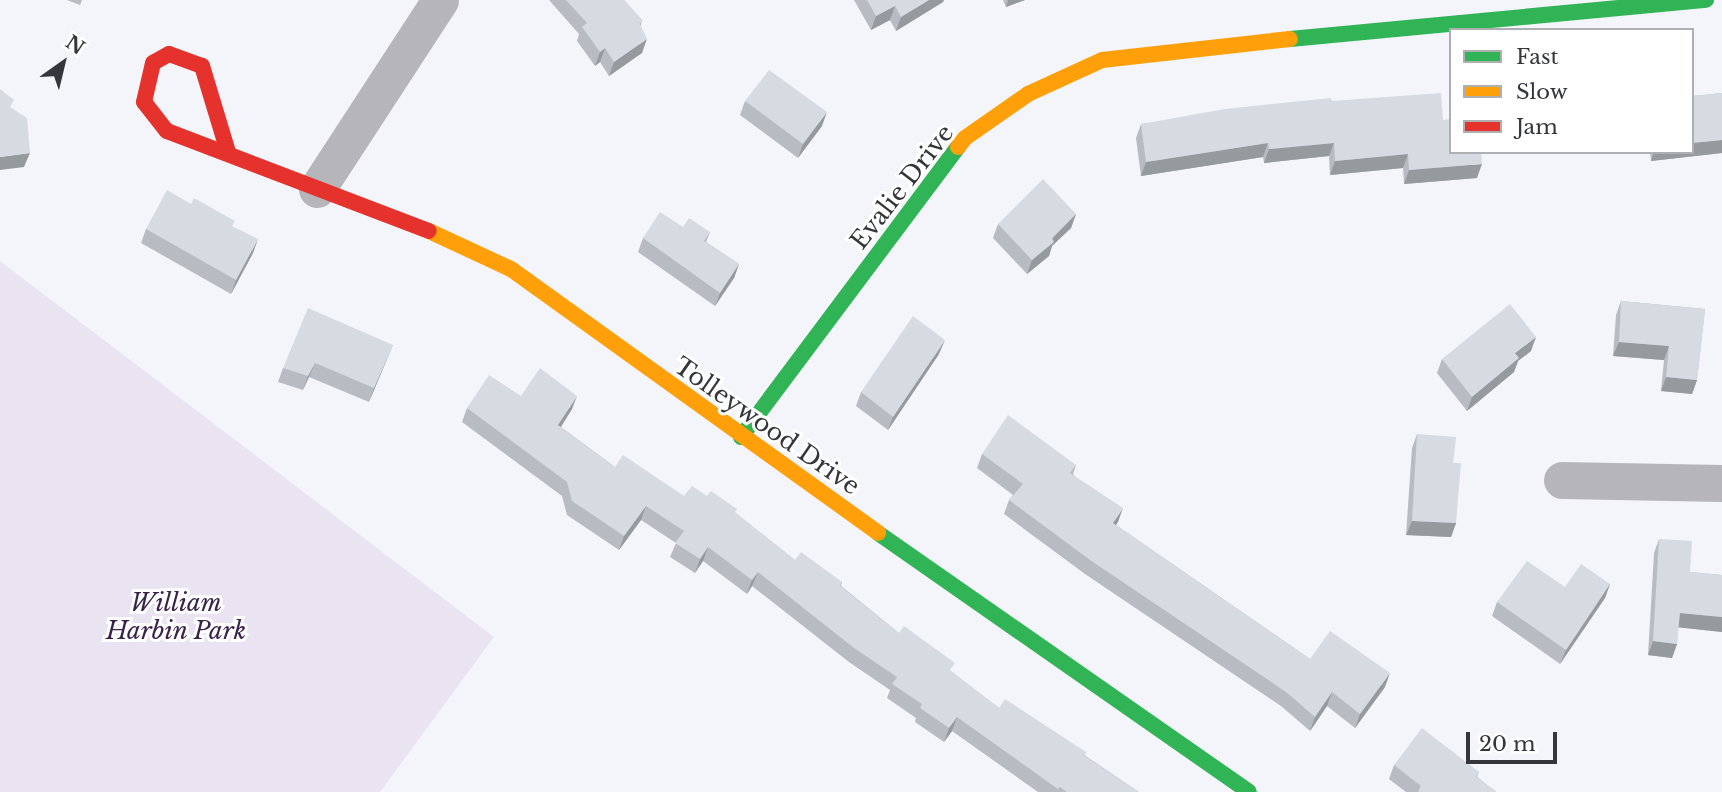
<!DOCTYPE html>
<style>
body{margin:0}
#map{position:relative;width:1722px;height:792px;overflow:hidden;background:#f4f5fa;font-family:"Libre Baskerville",serif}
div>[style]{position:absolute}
.green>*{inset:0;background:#eae3f2}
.street>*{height:37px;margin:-18.5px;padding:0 18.5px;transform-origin:18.5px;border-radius:18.5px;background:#b6b6ba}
.fast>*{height:16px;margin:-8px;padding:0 8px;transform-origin:8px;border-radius:8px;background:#30b455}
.slow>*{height:16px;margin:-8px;padding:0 8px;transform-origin:8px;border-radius:8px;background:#ff9f0a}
.jam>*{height:16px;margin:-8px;padding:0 8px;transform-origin:8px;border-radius:8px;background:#e5322d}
.wall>*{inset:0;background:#b8bbc2}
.shaded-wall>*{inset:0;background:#96999e}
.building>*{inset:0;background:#d6dae1}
span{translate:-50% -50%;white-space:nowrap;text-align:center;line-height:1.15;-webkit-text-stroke:6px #fff;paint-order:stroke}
.street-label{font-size:24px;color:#35363b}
.park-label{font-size:24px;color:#3a2249;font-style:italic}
.legend{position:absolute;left:1449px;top:28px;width:245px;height:126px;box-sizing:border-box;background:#fff;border:2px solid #aeafb1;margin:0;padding:9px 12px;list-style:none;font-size:21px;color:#35363b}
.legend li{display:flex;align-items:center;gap:14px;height:35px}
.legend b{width:35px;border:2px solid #aeafb1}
.north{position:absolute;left:28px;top:28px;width:70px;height:70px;-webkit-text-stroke:5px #fff;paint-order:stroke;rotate:34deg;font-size:19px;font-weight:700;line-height:28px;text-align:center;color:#35363b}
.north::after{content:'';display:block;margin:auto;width:24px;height:32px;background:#35363b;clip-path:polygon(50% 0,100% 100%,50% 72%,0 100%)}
.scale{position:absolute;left:1466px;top:732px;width:91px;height:32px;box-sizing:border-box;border:4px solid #35363b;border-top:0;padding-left:9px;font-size:21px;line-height:24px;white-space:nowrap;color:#35363b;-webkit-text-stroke:5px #fff;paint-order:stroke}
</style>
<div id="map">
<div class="green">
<div style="clip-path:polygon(0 261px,494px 637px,380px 792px,0 792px)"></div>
</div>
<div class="street">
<div style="left:317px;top:189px;width:225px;rotate:-56.9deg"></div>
<div style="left:1562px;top:480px;width:160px;rotate:1.1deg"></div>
</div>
<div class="fast">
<div style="left:1290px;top:39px;width:418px;rotate:-5.4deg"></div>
<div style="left:741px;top:437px;width:362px;rotate:-53.2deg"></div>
<div style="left:878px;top:533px;width:452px;rotate:34.9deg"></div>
</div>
<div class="slow">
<div style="left:958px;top:147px;width:11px;rotate:-52deg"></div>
<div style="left:965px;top:138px;width:77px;rotate:-34.9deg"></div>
<div style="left:1028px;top:94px;width:81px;rotate:-24.7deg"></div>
<div style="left:1102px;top:60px;width:189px;rotate:-6.4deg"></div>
<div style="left:429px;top:231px;width:90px;rotate:24.9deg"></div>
<div style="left:511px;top:269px;width:452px;rotate:35.7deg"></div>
</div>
<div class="jam">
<div style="left:228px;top:152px;width:90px;rotate:-106.8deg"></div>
<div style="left:202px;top:66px;width:35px;rotate:-160deg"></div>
<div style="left:169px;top:54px;width:18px;rotate:151deg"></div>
<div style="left:153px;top:63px;width:40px;rotate:103deg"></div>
<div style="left:144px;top:102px;width:37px;rotate:52deg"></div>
<div style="left:167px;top:131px;width:280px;rotate:20.9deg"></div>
</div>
<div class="wall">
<div style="clip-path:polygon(67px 0,82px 0,80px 5px)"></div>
<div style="clip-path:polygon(549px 0,624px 0,642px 20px,641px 25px,642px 53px,609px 76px,600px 62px,595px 66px,577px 41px,579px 34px)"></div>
<div style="clip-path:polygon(854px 0,944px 0,943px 2px,896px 31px,890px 20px,871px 30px)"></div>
<div style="clip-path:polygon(1003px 0,1025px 0,1006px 7px)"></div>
<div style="clip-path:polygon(1722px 93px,1722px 153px,1651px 161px,1650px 152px,1692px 152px,1693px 96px)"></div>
<div style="clip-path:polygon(745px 101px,822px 126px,798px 158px,740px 115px)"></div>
<div style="clip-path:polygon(1332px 101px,1443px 120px,1477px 178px,1404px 184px,1403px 168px,1330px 175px,1329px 156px,1264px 163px,1263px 157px,1141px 176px,1136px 138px,1141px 124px)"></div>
<div style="clip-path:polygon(1076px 214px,1071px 228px,1052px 246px,1049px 256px,1027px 274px,993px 238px,998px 224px)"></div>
<div style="clip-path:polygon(233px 227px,253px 253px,231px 294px,141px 243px,146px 229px)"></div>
<div style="clip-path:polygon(683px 227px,710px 232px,706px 242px,739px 264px,734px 278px,715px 306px,638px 252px,643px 238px)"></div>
<div style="clip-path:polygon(1621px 301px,1705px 309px,1697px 380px,1692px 394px,1661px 391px,1664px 360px,1613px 356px,1616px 315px)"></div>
<div style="clip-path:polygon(393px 345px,369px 402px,309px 377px,303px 390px,278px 382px,283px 368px)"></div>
<div style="clip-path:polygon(1531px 351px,1518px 361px,1514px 372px,1467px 411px,1437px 373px,1442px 359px)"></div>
<div style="clip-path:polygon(939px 354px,888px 430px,856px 406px,861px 392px)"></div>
<div style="clip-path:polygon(521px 396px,572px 409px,561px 427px,615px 467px,684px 496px,707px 496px,735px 513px,795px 560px,842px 582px,841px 586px,899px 633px,999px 708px,1086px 752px,1084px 755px,1139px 792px,1038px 792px,952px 731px,944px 742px,915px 722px,916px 718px,887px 698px,890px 690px,849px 662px,752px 586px,747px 594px,703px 561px,695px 573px,670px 557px,676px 543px,641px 520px,619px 550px,567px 515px,562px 496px,462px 422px,467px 408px)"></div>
<div style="clip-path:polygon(1417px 434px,1453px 463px,1456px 523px,1451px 537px,1406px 535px,1412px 448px)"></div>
<div style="clip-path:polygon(982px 454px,1076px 465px,1073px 474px,1118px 522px,1116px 525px,1310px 659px,1385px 687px,1355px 728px,1327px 706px,1310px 731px,1281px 706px,1085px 574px,1004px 514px,1009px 500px,1013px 495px,977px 468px)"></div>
<div style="clip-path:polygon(1659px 539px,1690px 572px,1722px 575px,1722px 632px,1678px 627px,1677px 644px,1672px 658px,1648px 655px,1654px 553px)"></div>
<div style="clip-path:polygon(1610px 584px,1605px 598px,1560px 664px,1492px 616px,1497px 602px,1565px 587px)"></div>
<div style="clip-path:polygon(1394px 765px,1479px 772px,1477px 777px,1496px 792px,1406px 792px,1389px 779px)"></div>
</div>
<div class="shaded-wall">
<div style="clip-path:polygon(929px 0,944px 0,943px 2px,896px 31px,901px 17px)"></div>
<div style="clip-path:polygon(1008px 0,1025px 0,1006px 7px)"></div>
<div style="clip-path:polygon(895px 6px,890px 20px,871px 30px,876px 16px)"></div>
<div style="clip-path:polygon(647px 39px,642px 53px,609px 76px,614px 62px)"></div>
<div style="clip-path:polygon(605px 48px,600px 62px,595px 66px,600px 52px)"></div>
<div style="clip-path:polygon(827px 112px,822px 126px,798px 158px,803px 144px)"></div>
<div style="clip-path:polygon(1722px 140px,1722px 153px,1651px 161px,1654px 152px,1692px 152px,1692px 143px)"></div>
<div style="clip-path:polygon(1268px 143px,1263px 157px,1141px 176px,1146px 162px)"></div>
<div style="clip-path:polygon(1334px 143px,1329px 156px,1264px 163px,1269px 149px)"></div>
<div style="clip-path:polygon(30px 153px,24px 167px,0 170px,0 157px)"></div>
<div style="clip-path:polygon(1408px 154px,1403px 168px,1330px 175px,1335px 161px)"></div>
<div style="clip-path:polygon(1482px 164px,1477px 178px,1404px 184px,1409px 170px)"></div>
<div style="clip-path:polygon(1076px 214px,1071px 228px,1052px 246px,1049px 256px,1027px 274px,1032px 260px)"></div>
<div style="clip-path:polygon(258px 239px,253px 253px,231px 294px,236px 280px)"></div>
<div style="clip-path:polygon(739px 264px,734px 278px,715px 306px,720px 293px)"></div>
<div style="clip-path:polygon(1536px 337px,1531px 351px,1518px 361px,1514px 372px,1467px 411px,1472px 397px,1515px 353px)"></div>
<div style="clip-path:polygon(945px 340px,939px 354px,888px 430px,893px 417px)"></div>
<div style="clip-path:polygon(1619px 342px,1669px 346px,1664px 360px,1613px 356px)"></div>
<div style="clip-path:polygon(393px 345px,387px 359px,369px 402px,374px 388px)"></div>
<div style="clip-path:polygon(315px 363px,309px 377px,303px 390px,308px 376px)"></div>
<div style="clip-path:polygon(1666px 377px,1697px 380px,1692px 394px,1661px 391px)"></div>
<div style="clip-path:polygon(577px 396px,572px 409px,553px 439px,558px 425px)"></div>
<div style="clip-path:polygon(646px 506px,641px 520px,619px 550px,624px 536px)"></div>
<div style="clip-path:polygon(1123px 508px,1118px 522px,1108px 537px,1113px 523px)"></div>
<div style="clip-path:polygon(1412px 521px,1456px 523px,1451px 537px,1406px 535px)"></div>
<div style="clip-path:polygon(708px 547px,703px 561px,695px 573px,700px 559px)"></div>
<div style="clip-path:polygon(758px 572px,752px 586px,747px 594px,752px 580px)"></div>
<div style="clip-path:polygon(1610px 584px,1605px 598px,1560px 664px,1566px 650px)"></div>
<div style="clip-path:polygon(1680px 613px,1722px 617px,1722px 632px,1675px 627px)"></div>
<div style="clip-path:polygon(1653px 641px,1677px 644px,1672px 658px,1648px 655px)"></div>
<div style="clip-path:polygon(1390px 673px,1385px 687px,1355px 728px,1360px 714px)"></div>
<div style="clip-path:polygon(1332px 692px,1327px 706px,1310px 731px,1315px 717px)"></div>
<div style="clip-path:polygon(957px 717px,952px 731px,944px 742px,949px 728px)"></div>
</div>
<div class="building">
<div style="clip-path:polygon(566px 0,624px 0,642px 20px,640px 24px,647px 39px,614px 62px,605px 48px,600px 52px,582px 27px,587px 23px)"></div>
<div style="clip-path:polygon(867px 0,929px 0,901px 17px,895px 6px,876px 16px)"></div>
<div style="clip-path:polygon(769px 70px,827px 112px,803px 144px,745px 101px)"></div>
<div style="clip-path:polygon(0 89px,14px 100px,10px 107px,27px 118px,30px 153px,0 157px)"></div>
<div style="clip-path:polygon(1692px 91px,1693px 96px,1722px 93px,1722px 140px,1692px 143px)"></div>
<div style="clip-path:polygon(1441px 93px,1443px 120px,1451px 119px,1451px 152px,1481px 152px,1482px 164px,1409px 170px,1408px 154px,1335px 161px,1334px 143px,1269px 149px,1268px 143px,1146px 162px,1141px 124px,1225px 109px,1331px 98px,1332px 101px)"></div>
<div style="clip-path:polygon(1043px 179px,1076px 214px,1052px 238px,1054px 242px,1032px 260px,998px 224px)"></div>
<div style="clip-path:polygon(167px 190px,191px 204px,194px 198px,235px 221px,232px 226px,258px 239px,236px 280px,146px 229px)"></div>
<div style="clip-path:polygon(660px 212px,683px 227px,689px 218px,710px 232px,704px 241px,739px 264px,720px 293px,643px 238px)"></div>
<div style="clip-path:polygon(1621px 301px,1705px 309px,1697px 380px,1666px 377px,1669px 346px,1619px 342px)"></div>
<div style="clip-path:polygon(1510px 304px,1536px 337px,1515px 353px,1519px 358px,1472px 397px,1442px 359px)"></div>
<div style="clip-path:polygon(308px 308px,393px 345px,374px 388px,315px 363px,308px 376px,283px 368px)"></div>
<div style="clip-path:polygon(913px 316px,945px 340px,893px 417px,861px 392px)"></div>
<div style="clip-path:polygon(540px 368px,577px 396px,558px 425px,615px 467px,623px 455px,684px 496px,692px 486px,707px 496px,711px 491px,737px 509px,735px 512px,795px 560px,801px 552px,842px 582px,840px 586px,899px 633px,904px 626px,955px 663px,950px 670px,999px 708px,1005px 699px,1086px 752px,1083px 755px,1139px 792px,1067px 792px,1060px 787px,1058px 789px,957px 717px,949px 728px,920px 708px,922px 704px,892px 684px,897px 677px,854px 648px,758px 572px,752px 580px,708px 547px,700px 559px,675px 543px,684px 531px,646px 506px,624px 536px,572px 501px,567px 482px,467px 408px,489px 375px,521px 396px)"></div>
<div style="clip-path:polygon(1008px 415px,1076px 465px,1070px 473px,1123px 508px,1113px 523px,1310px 659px,1330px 631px,1390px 673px,1360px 714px,1332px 692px,1315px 717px,1286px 692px,1090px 560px,1009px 500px,1023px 484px,982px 454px)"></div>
<div style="clip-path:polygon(1417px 434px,1456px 437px,1453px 463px,1461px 463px,1456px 523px,1412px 521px)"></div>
<div style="clip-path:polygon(1659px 539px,1692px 541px,1690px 572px,1722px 575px,1722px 617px,1680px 613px,1677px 644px,1653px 641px)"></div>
<div style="clip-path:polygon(1527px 561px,1565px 587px,1581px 564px,1610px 584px,1566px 650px,1497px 602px)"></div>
<div style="clip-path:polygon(1422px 728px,1479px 772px,1476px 777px,1496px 791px,1495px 792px,1420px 792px,1418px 791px,1421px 786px,1394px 765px)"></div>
</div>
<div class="street-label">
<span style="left:902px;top:187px;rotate:-52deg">Evalie Drive</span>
<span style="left:767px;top:426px;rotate:35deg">Tolleywood Drive</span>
</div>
<div class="park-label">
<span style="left:176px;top:617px">William<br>Harbin Park</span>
</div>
<ul class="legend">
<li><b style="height:9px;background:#30b455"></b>Fast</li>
<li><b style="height:9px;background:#ff9f0a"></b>Slow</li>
<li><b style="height:9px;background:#e5322d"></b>Jam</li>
</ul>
<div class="north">N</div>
<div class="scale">20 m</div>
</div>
